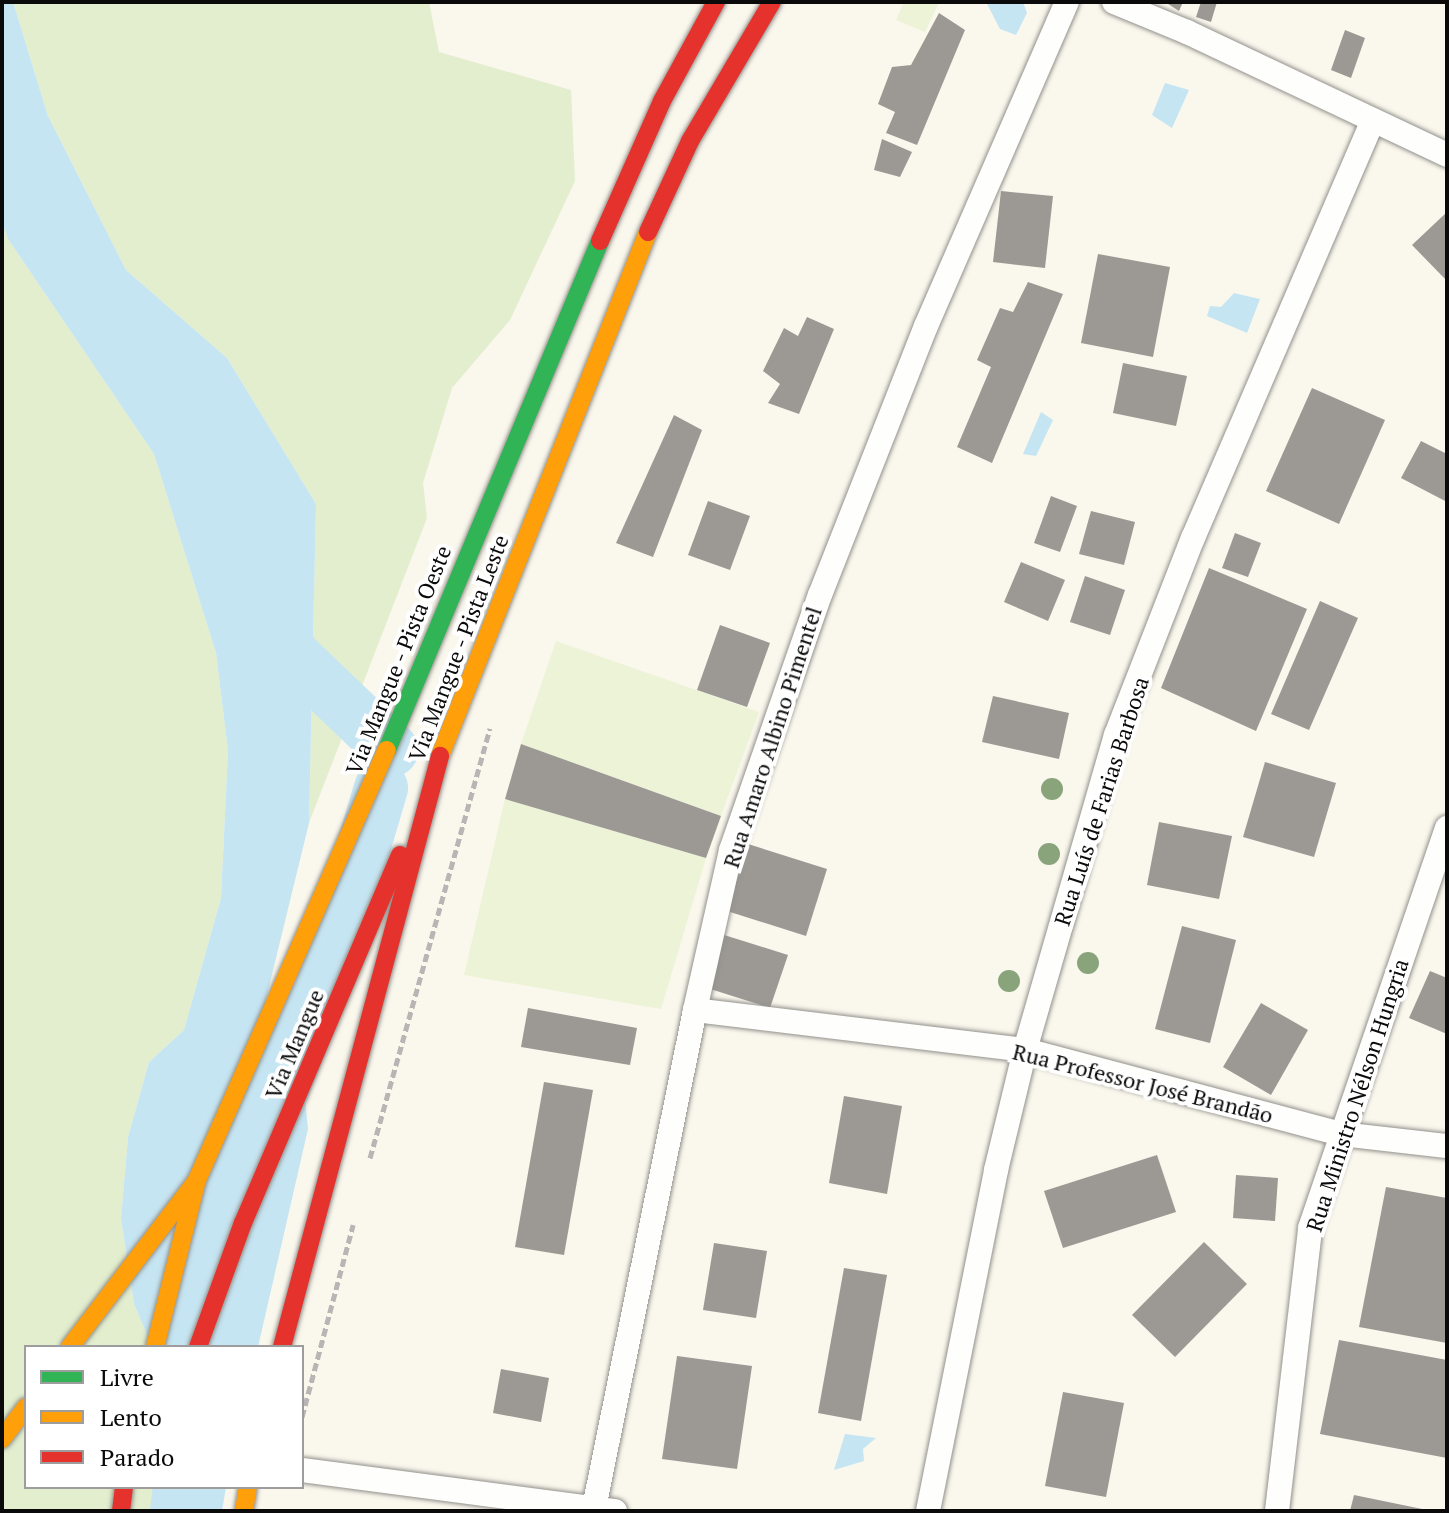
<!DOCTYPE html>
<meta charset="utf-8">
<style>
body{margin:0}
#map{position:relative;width:1449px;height:1513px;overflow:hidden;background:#faf7ed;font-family:"PT Serif",serif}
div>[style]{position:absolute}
.green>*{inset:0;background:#e3eece}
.pitch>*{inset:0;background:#edf3d7}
.water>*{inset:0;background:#c5e5f3}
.river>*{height:54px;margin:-27px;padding:0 27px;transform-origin:27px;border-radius:27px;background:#c5e5f3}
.building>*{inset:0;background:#9c9994}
.path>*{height:5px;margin-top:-2.5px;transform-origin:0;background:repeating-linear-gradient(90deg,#b7b6b5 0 8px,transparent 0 12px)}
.roads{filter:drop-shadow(0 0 2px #92918c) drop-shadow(0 0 2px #92918c)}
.street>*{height:24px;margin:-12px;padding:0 12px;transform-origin:12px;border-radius:12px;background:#fefefc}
.fast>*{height:18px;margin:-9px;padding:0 9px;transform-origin:9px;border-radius:9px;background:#30b455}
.slow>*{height:18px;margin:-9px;padding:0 9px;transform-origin:9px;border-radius:9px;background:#ff9f0a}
.jam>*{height:18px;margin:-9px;padding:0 9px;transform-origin:9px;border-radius:9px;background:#e5322d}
.trees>*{width:22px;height:22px;margin:-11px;border-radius:50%;background:#89a47b}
span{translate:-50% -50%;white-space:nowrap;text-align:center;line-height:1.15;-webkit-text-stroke:8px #fff;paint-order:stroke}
.street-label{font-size:22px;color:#0a0a0a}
.frame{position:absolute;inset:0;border:4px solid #0a0a0a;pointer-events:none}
.legend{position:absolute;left:24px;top:1345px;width:280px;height:144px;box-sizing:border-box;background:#fff;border:2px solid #9d9d9d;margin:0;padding:10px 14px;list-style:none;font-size:24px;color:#0a0a0a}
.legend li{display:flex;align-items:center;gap:16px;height:40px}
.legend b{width:40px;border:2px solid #9d9d9d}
</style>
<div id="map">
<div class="green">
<div style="clip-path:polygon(13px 2px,429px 2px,439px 52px,571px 90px,575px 181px,510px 320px,452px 388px,423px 483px,427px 518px,309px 823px,316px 504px,227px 358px,126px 270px,48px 116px)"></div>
<div style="clip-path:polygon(2px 223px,8px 239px,154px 454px,216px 653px,228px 751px,221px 898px,184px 1030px,149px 1062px,128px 1137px,121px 1220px,134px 1304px,152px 1347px,26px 1347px,26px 1487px,186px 1487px,189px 1511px,2px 1511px)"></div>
</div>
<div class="pitch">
<div style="clip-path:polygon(904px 2px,939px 2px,925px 32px,896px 20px)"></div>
<div style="clip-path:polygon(556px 641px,759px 712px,721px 816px,521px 744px)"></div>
<div style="clip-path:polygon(505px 799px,706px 858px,661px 1009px,464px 975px)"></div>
</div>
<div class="water">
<div style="clip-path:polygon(2px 2px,13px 2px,48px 116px,126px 270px,227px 358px,316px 504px,309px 823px,256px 1040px,293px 970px,308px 1129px,258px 1347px,152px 1347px,134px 1304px,121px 1219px,128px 1137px,149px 1062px,184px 1030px,221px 898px,228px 751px,216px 653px,154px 454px,8px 239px,2px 223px)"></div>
<div style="clip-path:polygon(986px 2px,1023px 2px,1027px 13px,1016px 35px,1000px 29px)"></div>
<div style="clip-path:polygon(1165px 83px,1189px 90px,1172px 128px,1152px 115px)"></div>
<div style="clip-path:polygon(1234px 293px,1260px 299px,1247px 333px,1207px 316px,1210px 306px,1221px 307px)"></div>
<div style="clip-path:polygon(1041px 412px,1053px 420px,1036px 456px,1023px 454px)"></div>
<div style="clip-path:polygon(845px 1434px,876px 1438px,863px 1449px,864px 1461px,834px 1470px)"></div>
<div style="clip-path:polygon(186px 1487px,226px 1487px,222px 1511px,189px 1511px)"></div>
</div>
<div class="river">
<div style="left:260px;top:624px;width:182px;rotate:43.7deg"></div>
<div style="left:273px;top:1113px;width:128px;rotate:-68.4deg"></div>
<div style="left:320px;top:994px;width:215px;rotate:-73.5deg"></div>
<div style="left:177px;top:1511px;width:24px;rotate:-83deg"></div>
</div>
<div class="building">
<div style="clip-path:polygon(1165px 2px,1183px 2px,1179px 11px)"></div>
<div style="clip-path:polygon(1201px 2px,1217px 2px,1211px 22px,1196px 17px)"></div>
<div style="clip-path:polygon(939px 13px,965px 30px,917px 145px,886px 133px,895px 112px,878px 104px,892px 67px,911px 65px)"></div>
<div style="clip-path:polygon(1345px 30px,1365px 38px,1351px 78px,1331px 70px)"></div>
<div style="clip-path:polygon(882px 139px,912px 152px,900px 177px,874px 170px)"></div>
<div style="clip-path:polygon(1001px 191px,1053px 196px,1045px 268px,993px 262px)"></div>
<div style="clip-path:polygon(1447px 212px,1447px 281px,1412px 245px)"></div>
<div style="clip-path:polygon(1098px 254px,1170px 267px,1153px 357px,1081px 343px)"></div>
<div style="clip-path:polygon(1028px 282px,1063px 294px,992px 463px,957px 447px,991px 367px,977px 360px,1000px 308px,1013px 312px)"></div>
<div style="clip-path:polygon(807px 317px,834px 329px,799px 414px,768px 403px,780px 384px,763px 371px,784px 328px,798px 336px)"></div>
<div style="clip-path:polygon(1123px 363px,1187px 376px,1176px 426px,1113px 413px)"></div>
<div style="clip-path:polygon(1312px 388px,1385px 420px,1339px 524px,1266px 491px)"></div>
<div style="clip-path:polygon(674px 415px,702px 430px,653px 557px,616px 543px)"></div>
<div style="clip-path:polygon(1421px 441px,1447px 454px,1447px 502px,1401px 478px)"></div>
<div style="clip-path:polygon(1051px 496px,1077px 506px,1060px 552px,1034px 543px)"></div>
<div style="clip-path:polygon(708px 501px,750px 516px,730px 570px,688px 555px)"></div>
<div style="clip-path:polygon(1091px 511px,1135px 522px,1124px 565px,1079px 554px)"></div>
<div style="clip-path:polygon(1235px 533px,1261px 543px,1248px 577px,1222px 568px)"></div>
<div style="clip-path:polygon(1021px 562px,1065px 580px,1048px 621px,1004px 602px)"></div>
<div style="clip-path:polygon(1209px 568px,1307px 609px,1256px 731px,1161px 688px)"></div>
<div style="clip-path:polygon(1085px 576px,1125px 590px,1110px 635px,1070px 622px)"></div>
<div style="clip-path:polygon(1320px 601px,1358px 618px,1309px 730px,1271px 714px)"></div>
<div style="clip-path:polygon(720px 625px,770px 643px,747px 707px,697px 690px)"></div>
<div style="clip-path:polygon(993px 696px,1069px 713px,1059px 759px,982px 742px)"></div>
<div style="clip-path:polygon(521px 744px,721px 816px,706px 858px,505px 799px)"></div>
<div style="clip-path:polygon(1265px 762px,1336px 783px,1314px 857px,1243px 837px)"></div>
<div style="clip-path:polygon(1159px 822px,1232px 836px,1219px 899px,1147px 885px)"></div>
<div style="clip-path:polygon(748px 844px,827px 869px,806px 936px,727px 911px)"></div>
<div style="clip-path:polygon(1182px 926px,1236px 940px,1210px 1043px,1155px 1029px)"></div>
<div style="clip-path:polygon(721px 934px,788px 955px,770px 1008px,704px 987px)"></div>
<div style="clip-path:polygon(1430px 971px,1447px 978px,1447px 1034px,1409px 1018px)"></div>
<div style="clip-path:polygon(1261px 1003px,1308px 1030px,1271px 1095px,1223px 1067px)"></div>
<div style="clip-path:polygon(528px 1008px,637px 1028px,630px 1065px,521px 1047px)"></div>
<div style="clip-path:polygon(544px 1082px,593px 1090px,564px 1255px,515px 1247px)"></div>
<div style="clip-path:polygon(844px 1096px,902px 1106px,887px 1194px,829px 1183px)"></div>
<div style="clip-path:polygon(1157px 1155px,1176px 1212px,1063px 1248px,1044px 1191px)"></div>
<div style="clip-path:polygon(1236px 1175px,1278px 1178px,1275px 1221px,1233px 1218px)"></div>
<div style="clip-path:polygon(1386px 1187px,1447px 1198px,1447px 1343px,1359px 1327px)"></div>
<div style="clip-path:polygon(1204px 1242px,1247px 1284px,1175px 1357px,1132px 1315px)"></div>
<div style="clip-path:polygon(714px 1243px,767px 1251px,756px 1318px,703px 1310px)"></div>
<div style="clip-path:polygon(844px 1268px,887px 1275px,861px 1421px,818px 1413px)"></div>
<div style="clip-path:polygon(1339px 1340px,1447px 1360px,1447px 1458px,1320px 1434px)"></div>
<div style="clip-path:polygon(677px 1356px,752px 1366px,737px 1469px,662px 1459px)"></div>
<div style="clip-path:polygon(501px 1369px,549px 1378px,541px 1422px,493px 1413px)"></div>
<div style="clip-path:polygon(1063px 1392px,1124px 1403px,1106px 1497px,1045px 1486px)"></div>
<div style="clip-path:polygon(1354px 1495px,1427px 1510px,1426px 1511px,1350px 1511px)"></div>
</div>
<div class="path">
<div style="left:370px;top:1158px;width:446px;rotate:-74.4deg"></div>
<div style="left:302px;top:1417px;width:199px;rotate:-75.1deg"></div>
</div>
<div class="roads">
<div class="street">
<div style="left:1114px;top:2px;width:79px;rotate:22.3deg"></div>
<div style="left:1187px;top:32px;width:288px;rotate:25.3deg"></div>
<div style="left:695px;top:1010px;width:332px;rotate:6.9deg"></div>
<div style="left:1025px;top:1050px;width:327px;rotate:14.9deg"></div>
<div style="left:1341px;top:1134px;width:107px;rotate:6.5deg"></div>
<div style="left:302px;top:1470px;width:316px;rotate:7.5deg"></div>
<div style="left:594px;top:1508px;width:508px;rotate:-78.54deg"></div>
<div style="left:695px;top:1010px;width:164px;rotate:-77.3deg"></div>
<div style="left:731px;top:850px;width:270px;rotate:-70.8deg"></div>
<div style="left:820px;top:595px;width:289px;rotate:-68.5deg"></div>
<div style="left:926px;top:326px;width:353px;rotate:-66.5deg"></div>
<div style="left:928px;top:1511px;width:348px;rotate:-78.7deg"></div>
<div style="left:996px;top:1170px;width:123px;rotate:-76.4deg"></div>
<div style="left:1025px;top:1050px;width:328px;rotate:-73.9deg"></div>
<div style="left:1116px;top:735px;width:212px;rotate:-68.7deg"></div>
<div style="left:1193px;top:538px;width:453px;rotate:-66.7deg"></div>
<div style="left:1277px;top:1511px;width:285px;rotate:-83.3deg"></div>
<div style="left:1310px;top:1228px;width:423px;rotate:-71.1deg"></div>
</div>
<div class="fast">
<div style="left:387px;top:750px;width:552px;rotate:-67.29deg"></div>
</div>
<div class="slow">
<div style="left:440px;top:756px;width:564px;rotate:-68.35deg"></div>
<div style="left:70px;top:1347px;width:206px;rotate:-52.7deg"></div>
<div style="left:155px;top:1347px;width:172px;rotate:-75.9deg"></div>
<div style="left:197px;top:1180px;width:470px;rotate:-66.2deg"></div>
<div style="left:2px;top:1439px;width:40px;rotate:-53deg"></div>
<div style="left:244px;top:1511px;width:24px;rotate:-81deg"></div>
</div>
<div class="jam">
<div style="left:648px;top:232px;width:100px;rotate:-65.2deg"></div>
<div style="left:690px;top:141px;width:161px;rotate:-59.5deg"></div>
<div style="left:600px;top:241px;width:153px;rotate:-66.1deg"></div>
<div style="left:662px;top:101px;width:113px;rotate:-61.4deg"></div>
<div style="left:198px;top:1347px;width:132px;rotate:-70.1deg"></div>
<div style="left:243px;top:1223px;width:400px;rotate:-66.9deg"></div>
<div style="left:282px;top:1347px;width:612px;rotate:-75.03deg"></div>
<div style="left:121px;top:1511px;width:24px;rotate:-83deg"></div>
</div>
</div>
<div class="trees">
<div style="left:1052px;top:789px"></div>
<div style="left:1049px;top:854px"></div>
<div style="left:1088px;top:963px"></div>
<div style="left:1009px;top:981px"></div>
</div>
<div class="street-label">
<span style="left:458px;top:648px;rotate:-69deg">Via Mangue - Pista Leste</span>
<span style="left:398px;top:660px;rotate:-68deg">Via Mangue - Pista Oeste</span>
<span style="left:772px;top:737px;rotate:-72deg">Rua Amaro Albino Pimentel</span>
<span style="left:1101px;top:801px;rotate:-72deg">Rua Luís de Farias Barbosa</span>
<span style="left:294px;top:1044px;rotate:-67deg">Via Mangue</span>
<span style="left:1143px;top:1083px;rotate:14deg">Rua Professor José Brandão</span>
<span style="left:1357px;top:1095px;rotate:-72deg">Rua Ministro Nélson Hungria</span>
</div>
<div class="frame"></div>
<ul class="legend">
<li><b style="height:10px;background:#30b455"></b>Livre</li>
<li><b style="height:10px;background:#ff9f0a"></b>Lento</li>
<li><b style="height:10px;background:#e5322d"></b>Parado</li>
</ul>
</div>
